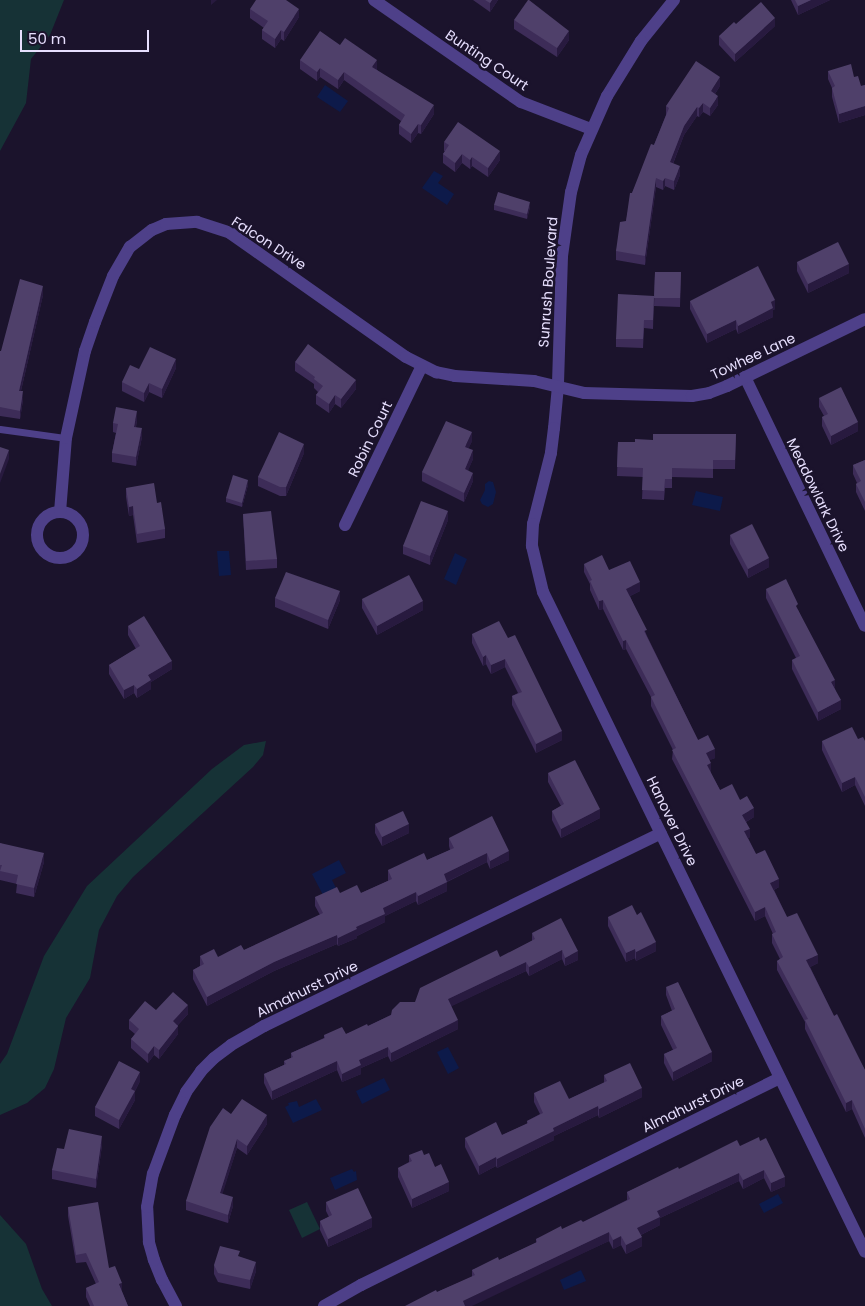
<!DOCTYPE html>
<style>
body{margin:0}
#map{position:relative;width:865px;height:1306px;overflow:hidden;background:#1b132c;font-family:Poppins,sans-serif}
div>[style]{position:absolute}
.green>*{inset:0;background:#163236}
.water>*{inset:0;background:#0d1a4a}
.lane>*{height:7px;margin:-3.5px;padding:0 3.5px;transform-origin:3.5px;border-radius:3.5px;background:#4e4089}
.street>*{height:12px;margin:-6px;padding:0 6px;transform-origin:6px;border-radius:6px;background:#4e4089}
.street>.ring{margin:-6px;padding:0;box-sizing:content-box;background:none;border:12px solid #4e4089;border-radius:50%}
.wall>*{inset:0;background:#3d2c58}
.shaded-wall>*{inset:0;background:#281a3f}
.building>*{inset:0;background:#4f406a}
span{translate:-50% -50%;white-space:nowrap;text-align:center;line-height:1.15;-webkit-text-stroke:5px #1b132c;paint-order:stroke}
.street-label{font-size:14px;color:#e7dffe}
.scale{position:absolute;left:20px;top:30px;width:129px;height:22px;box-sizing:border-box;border:2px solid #e7dffe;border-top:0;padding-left:6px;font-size:15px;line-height:18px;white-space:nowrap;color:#e7dffe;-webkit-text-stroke:4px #1b132c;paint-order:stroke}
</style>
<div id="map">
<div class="green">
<div style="clip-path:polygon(0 0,64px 0,50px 35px,31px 59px,26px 103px,0 151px)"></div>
<div style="clip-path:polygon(266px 741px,263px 755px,253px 767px,133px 877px,117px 896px,99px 930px,90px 978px,66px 1018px,54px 1069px,45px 1088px,27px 1103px,0 1115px,0 1064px,7px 1054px,44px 956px,87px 886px,212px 769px,244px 745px)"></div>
<div style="clip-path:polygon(307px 1202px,320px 1229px,302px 1238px,289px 1210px)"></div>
<div style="clip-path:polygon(0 1215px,26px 1244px,42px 1289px,52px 1306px,0 1306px)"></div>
</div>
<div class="water">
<div style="clip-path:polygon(325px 85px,348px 101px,340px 112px,317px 97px)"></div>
<div style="clip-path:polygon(434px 171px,443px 176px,438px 183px,454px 194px,447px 205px,422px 188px)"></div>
<div style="clip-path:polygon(489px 481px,493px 482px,496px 492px,493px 504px,488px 507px,482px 504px,480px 500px,485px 490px,485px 484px)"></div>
<div style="clip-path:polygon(696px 491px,723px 497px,720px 511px,692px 505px)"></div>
<div style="clip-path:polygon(217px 551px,229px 551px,231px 575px,219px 576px)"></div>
<div style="clip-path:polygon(455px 553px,467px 559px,456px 585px,444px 579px)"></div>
<div style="clip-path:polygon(339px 860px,346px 873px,332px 880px,336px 888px,323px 895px,312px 874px)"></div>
<div style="clip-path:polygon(448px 1047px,459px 1068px,448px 1074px,437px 1052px)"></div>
<div style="clip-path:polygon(384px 1078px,390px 1090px,362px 1104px,356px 1091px)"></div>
<div style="clip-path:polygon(316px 1099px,322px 1110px,293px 1123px,285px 1107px,289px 1105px,288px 1103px,297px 1101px,299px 1107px)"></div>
<div style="clip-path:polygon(352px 1169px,354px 1172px,356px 1171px,357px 1180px,335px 1190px,330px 1178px)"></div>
<div style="clip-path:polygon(778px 1194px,783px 1203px,764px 1213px,759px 1204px)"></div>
<div style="clip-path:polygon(581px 1270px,586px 1281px,564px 1290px,560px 1280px)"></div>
</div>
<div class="lane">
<div style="left:0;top:429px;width:67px;rotate:7.8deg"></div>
</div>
<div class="street">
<div style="left:374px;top:0;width:179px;rotate:34.8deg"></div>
<div style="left:521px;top:102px;width:75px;rotate:21.1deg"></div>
<div style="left:674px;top:0;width:53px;rotate:128.8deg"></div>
<div style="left:641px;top:41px;width:65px;rotate:121.7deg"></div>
<div style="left:607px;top:96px;width:64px;rotate:113.8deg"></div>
<div style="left:581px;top:155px;width:38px;rotate:105deg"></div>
<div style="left:571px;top:192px;width:65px;rotate:98deg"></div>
<div style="left:562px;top:256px;width:130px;rotate:91.8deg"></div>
<div style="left:558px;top:386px;width:42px;rotate:95.4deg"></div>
<div style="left:554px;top:428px;width:25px;rotate:97deg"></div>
<div style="left:551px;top:453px;width:73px;rotate:104.2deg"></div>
<div style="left:533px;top:524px;width:22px;rotate:93deg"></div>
<div style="left:532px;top:546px;width:47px;rotate:76.6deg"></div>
<div style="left:543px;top:592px;width:734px;rotate:63.99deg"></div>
<div style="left:745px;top:377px;width:276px;rotate:64.3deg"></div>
<div class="ring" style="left:37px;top:512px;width:34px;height:34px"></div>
<div style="left:60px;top:512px;width:74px;rotate:-85.4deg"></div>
<div style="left:66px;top:438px;width:89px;rotate:-77.7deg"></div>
<div style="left:85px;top:351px;width:31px;rotate:-71deg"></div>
<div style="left:95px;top:322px;width:49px;rotate:-68.6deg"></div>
<div style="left:113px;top:276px;width:34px;rotate:-60deg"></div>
<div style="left:130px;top:247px;width:28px;rotate:-38deg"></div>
<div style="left:152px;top:230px;width:15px;rotate:-23deg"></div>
<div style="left:166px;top:224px;width:31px;rotate:-4deg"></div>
<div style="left:197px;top:222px;width:35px;rotate:18deg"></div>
<div style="left:230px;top:233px;width:215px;rotate:35.2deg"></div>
<div style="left:406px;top:357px;width:34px;rotate:27deg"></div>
<div style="left:436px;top:372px;width:19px;rotate:12deg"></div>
<div style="left:455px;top:376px;width:79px;rotate:3.6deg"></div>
<div style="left:534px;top:381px;width:51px;rotate:13.5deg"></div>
<div style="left:584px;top:393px;width:108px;rotate:1.6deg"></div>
<div style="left:692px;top:396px;width:17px;rotate:-10deg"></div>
<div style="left:709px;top:393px;width:19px;rotate:-21deg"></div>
<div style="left:727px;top:386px;width:153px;rotate:-25.9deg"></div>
<div style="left:345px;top:525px;width:177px;rotate:-64.2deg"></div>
<div style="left:176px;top:1306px;width:30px;rotate:-118deg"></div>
<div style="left:162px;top:1280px;width:22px;rotate:-112deg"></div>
<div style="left:154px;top:1260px;width:19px;rotate:-106deg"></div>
<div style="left:149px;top:1242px;width:35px;rotate:-93deg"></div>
<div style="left:147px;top:1207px;width:34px;rotate:-80deg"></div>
<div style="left:153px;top:1174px;width:63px;rotate:-69.6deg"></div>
<div style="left:175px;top:1115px;width:25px;rotate:-64deg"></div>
<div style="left:186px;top:1092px;width:26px;rotate:-54deg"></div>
<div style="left:201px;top:1071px;width:18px;rotate:-45deg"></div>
<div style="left:214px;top:1058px;width:21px;rotate:-37deg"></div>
<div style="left:231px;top:1045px;width:38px;rotate:-30deg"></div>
<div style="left:264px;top:1026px;width:441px;rotate:-25.9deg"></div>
<div style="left:324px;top:1306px;width:43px;rotate:-29.6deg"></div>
<div style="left:361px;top:1285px;width:467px;rotate:-26.3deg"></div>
</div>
<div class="wall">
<div style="clip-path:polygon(473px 0,498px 0,490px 12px)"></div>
<div style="clip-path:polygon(791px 0,830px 0,798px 15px)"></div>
<div style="clip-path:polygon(250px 9px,299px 17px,284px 41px,281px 39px,275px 48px,262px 39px,262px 30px,264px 28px,250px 18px)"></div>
<div style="clip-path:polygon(514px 20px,569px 40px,557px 57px,514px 29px)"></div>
<div style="clip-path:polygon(775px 26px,735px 62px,719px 45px,719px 36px)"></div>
<div style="clip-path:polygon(340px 45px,377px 69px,377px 70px,434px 114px,421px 134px,418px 133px,411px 143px,399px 134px,399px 125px,401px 121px,344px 80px,338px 89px,320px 77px,317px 81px,300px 69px,300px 60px)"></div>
<div style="clip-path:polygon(828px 71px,854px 77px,861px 86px,865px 85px,865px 115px,839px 123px,832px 97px,832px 88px,828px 79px)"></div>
<div style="clip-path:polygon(720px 86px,715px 94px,718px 105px,710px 116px,703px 112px,699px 117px,697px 116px,684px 135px,673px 164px,680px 175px,674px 190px,665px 186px,663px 190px,656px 187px,645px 265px,616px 260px,616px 251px,626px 221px,632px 193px,654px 145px,666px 115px,666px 106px)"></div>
<div style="clip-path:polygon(444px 142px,500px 160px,488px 177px,472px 166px,470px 169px,462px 163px,455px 172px,443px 163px,443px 154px,445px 151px,444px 151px)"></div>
<div style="clip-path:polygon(494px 205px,530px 207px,527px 219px,494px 210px)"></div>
<div style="clip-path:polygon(797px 262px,849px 273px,808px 293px,797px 271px)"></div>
<div style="clip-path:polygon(655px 272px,681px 272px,680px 307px,654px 306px)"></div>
<div style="clip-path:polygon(43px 295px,21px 391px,23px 400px,20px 419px,0 416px,0 351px,1px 351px)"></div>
<div style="clip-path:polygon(654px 296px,653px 329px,644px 328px,643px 348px,616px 347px,616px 339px)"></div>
<div style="clip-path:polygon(690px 301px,775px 309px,773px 310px,773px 317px,738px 334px,736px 329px,707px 343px,690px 309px)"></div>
<div style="clip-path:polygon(295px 362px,356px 389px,341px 408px,335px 404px,329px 413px,316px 404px,316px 395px,318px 392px,314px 388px,314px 384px,295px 371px)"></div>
<div style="clip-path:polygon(176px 368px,162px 398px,149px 392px,144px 402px,122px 391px,122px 382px,139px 369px)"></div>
<div style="clip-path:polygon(819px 398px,858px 431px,831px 445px,822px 426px,822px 417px,824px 416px,819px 407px)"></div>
<div style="clip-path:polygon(137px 420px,136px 427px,142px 437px,136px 466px,112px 462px,112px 453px,116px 433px,113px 432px,113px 423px)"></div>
<div style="clip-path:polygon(736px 434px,735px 469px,713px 469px,713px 478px,672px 477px,672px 488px,665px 488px,664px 500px,642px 499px,643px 477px,617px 476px,618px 442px,635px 442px,653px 440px)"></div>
<div style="clip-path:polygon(472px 441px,468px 449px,473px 459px,468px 470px,473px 481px,464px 502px,422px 481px,422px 472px)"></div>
<div style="clip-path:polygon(304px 453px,286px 496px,280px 496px,258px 486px,258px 477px)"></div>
<div style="clip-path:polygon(865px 460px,865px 511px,856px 492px,856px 484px,857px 483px,853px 474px,853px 465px)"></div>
<div style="clip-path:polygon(248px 485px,242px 507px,226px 502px,226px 498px)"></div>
<div style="clip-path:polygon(126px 488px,157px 503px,165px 529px,165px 538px,137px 543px,133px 515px,129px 516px,126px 497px)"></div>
<div style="clip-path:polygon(243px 514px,277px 559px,277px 568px,246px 570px)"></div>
<div style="clip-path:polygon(448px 520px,430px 565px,403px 554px,403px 546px)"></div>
<div style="clip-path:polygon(730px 535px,769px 567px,748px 578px,730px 544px)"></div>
<div style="clip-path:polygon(584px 564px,609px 570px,640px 591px,630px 596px,647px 636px,698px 740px,715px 758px,709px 760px,711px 772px,710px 772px,720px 790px,740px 800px,754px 817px,746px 822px,750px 837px,748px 838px,756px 854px,779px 887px,774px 890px,787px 917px,818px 963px,810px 967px,834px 1016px,865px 1070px,865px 1138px,852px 1109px,846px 1112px,805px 1029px,805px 1022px,777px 970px,777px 961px,780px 959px,772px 943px,772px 934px,773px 934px,765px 916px,755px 921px,685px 784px,672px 759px,673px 750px,651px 706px,651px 697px,626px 649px,623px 650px,603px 609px,599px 610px,590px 590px,590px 584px,584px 572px)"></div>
<div style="clip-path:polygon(766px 589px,798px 610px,835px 689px,841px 709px,818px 721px,792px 669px,792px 660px,796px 658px,766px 598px)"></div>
<div style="clip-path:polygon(275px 598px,340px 600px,328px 629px,275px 607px)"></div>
<div style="clip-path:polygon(362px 599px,423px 610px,377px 635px,362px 608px)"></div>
<div style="clip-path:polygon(128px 626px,172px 669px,151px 682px,151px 689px,137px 698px,134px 693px,124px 699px,109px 674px,109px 665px,136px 649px,128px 635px)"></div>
<div style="clip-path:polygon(472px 634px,508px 638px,562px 740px,536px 753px,512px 705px,512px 696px,518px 693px,505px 667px,491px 674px,486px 664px,483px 666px,472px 643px)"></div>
<div style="clip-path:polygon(822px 741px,865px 741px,865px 806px,855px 785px,842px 792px,822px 750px)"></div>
<div style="clip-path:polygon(548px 773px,600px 818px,561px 838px,552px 820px,552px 811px,561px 806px,548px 782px)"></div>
<div style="clip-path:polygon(375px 824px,409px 833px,382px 846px,375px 833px)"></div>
<div style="clip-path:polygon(449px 838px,509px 860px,490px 869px,487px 862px,447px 882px,447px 891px,418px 905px,416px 901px,385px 916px,385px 922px,357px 936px,357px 938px,338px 946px,337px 944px,274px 971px,207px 1006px,193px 979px,193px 970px,200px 966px,200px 956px,218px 957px,244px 950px,320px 915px,315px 906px,315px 897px,340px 893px,361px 893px,388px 881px,388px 870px,427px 860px,450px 850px,449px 846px)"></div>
<div style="clip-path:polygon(0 843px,44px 862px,34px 897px,16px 893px,17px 884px,0 880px)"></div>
<div style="clip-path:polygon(637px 915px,656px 951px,636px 961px,635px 958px,626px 962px,608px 926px,608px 917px)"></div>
<div style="clip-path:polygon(532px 933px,578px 960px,565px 966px,562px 959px,529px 976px,526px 971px,451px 1006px,458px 1029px,391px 1062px,388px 1056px,361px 1068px,361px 1074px,342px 1082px,337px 1070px,272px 1100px,264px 1083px,264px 1074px,284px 1065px,284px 1061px,291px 1058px,291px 1053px,324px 1038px,324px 1035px,346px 1034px,368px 1026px,391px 1015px,532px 941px)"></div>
<div style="clip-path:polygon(666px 987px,712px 1061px,673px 1081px,664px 1063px,664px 1054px,673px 1050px,661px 1025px,661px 1016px,672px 1011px,666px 995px)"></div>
<div style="clip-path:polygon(156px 1010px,188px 1014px,178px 1025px,178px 1034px,159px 1059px,154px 1055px,148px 1063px,131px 1048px,131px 1039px,135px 1034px,129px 1029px,129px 1020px)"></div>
<div style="clip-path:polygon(604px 1075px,642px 1097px,599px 1118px,598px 1115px,554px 1136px,554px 1140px,497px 1168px,496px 1166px,479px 1175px,465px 1147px,465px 1138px,502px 1135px,527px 1124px,527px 1121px,540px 1114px,534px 1102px,534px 1093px,569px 1099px,604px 1083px)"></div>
<div style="clip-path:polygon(140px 1081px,135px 1091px,135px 1100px,119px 1129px,95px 1116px,95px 1107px)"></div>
<div style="clip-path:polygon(231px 1114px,267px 1124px,247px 1155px,237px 1148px,222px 1194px,233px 1206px,228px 1223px,186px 1210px,186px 1201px)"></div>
<div style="clip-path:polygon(102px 1145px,96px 1188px,52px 1179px,52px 1170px,64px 1149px)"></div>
<div style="clip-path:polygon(740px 1146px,785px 1186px,771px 1192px,764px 1178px,743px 1189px,739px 1181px,660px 1218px,660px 1225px,641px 1235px,642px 1246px,626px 1254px,621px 1245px,613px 1249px,609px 1241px,546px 1270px,437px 1292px,472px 1277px,472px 1270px,499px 1260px,536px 1243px,536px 1239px,583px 1222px,627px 1200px,627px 1192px,679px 1169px)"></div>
<div style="clip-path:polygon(409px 1155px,424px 1155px,435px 1167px,449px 1191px,412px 1208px,398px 1177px,398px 1168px,409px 1162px)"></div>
<div style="clip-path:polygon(326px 1202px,372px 1227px,328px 1247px,320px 1230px,320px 1221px,329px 1217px,326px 1211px)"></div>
<div style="clip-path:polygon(68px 1207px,109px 1268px,122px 1292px,128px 1306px,90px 1306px,86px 1297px,86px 1288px,96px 1284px,86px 1262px,76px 1263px,68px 1216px)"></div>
<div style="clip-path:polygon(214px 1265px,256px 1271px,250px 1289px,218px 1282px,214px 1274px)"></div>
</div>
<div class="shaded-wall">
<div style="clip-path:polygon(211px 0,217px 0,211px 5px)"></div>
<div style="clip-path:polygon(492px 0,498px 0,490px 12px,490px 3px)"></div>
<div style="clip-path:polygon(811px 0,830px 0,798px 15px,798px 6px)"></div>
<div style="clip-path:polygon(299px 9px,299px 17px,284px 41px,284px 32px)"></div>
<div style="clip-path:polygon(775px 18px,775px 26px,735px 62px,735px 54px)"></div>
<div style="clip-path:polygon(281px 30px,281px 39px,275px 48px,275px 39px)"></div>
<div style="clip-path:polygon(569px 31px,569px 40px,557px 57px,557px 48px)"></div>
<div style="clip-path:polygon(377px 60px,377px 69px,372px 76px,372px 67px)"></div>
<div style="clip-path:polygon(320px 68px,320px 77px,317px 81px,317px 72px)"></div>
<div style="clip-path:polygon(344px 72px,344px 80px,338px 89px,338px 80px)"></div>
<div style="clip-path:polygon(720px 77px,720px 86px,711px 100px,711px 91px)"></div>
<div style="clip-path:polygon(718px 96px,718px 105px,710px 116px,710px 108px)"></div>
<div style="clip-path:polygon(703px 103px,703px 112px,699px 117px,699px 108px)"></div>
<div style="clip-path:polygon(434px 105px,434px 114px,421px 134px,421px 125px)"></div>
<div style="clip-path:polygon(865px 106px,865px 115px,839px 123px,839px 114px)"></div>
<div style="clip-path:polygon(697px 107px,697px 116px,684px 135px,670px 171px,670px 162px,684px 126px)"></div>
<div style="clip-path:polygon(418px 124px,418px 133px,411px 143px,411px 134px)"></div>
<div style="clip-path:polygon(500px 151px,500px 160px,488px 177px,488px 168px)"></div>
<div style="clip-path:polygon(462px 154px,462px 163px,455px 172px,455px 163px)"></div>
<div style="clip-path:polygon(472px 157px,472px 166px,470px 169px,470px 160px)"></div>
<div style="clip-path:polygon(680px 166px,680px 175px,674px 190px,674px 181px)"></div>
<div style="clip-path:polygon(656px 178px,656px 187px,645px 265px,645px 256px)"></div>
<div style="clip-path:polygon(665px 178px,665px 186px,663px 190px,663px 181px)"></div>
<div style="clip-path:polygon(530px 202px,530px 207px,527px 219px,527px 214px)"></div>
<div style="clip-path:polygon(849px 264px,849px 273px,808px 293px,808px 284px)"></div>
<div style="clip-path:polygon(43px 286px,43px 295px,19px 399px,19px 391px)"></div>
<div style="clip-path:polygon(775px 300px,775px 309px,773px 310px,773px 317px,738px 334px,738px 326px,771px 302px)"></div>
<div style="clip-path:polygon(736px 320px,736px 329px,707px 343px,707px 334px)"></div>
<div style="clip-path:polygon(176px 359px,176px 368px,162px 398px,162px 389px)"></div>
<div style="clip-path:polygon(356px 380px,356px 389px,341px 408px,341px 399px)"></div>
<div style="clip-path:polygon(149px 383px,149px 392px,144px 402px,144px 393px)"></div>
<div style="clip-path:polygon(23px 391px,23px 400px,20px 419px,20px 411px)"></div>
<div style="clip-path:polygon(335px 395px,335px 404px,329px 413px,329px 404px)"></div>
<div style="clip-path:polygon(137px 411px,137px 420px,134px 435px,134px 427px)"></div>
<div style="clip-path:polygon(858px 422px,858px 431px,831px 445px,831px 436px)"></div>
<div style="clip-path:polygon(142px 428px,142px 437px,136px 466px,136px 457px)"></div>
<div style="clip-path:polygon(472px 432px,472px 441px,465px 456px,465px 447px)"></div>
<div style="clip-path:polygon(304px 444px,304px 453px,286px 496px,286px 487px)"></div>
<div style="clip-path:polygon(9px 450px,9px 459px,0 483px,0 474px)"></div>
<div style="clip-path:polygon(473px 450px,473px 459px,465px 478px,465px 469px)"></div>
<div style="clip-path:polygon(473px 473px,473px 481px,464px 502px,464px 493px)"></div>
<div style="clip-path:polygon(248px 480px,248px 485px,242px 507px,242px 503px)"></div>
<div style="clip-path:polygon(133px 506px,133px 515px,129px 516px,129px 507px)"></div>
<div style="clip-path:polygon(448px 511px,448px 520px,430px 565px,430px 556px)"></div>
<div style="clip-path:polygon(769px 558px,769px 567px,748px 578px,748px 569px)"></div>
<div style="clip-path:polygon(640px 582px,640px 591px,626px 598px,626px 589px)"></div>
<div style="clip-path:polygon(340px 591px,340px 600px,328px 629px,328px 620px)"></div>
<div style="clip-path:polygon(603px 600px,603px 609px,599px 610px,599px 601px)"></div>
<div style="clip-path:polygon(423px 601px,423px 610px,377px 635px,377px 626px)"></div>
<div style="clip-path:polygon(626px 640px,626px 649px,623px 650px,623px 641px)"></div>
<div style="clip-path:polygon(486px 655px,486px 664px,483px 666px,483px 657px)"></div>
<div style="clip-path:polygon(505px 659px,505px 667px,491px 674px,491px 665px)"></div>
<div style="clip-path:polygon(172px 661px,172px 669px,151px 682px,151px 689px,137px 698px,137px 689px,148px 675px)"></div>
<div style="clip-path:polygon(835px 680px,835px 689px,831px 682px)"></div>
<div style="clip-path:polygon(134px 685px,134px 693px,124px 699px,124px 690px)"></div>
<div style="clip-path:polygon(841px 700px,841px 709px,818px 721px,818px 712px)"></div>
<div style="clip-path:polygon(562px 731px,562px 740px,536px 753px,536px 744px)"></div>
<div style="clip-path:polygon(715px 749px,715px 758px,706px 762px,706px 753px)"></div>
<div style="clip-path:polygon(711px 763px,711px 772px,707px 774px,707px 765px)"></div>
<div style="clip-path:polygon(855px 777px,855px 785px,842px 792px,842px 783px)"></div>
<div style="clip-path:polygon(754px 808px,754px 817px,742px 824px,742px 815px)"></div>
<div style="clip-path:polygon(600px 809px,600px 818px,561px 838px,561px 829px)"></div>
<div style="clip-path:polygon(409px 824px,409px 833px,382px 846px,382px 837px)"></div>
<div style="clip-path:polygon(750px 829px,750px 837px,744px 840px,744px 831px)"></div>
<div style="clip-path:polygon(509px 851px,509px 860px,490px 869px,490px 861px)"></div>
<div style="clip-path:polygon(44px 853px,44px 862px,34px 897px,34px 888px)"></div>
<div style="clip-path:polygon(487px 853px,487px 862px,444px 883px,444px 874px)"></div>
<div style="clip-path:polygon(779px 879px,779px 887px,770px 892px,770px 883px)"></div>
<div style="clip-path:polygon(447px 882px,447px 891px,418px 905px,418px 896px)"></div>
<div style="clip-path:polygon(416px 892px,416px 901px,385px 916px,385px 922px,357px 936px,357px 938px,338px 946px,338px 938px,356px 927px,383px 908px)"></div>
<div style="clip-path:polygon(765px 907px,765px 916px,755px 921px,755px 912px)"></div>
<div style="clip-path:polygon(337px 935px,337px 944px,274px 971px,207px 1006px,207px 997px,274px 962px)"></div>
<div style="clip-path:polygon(656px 942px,656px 951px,636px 961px,636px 952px)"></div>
<div style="clip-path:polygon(635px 949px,635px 958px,626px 962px,626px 953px)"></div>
<div style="clip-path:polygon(562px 950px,562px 959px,529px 976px,529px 967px)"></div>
<div style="clip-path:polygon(578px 951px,578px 960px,565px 966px,565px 958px)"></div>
<div style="clip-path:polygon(818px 955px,818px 963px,806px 969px,806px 960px)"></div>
<div style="clip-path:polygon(526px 962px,526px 971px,448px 1008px,448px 999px)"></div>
<div style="clip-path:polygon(188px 1005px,188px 1014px,173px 1030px,173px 1021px)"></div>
<div style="clip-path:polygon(458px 1020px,458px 1029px,391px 1062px,391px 1053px)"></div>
<div style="clip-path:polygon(178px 1026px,178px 1034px,159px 1059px,159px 1050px)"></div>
<div style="clip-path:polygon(154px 1046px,154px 1055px,148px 1063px,148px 1054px)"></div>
<div style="clip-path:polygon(388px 1047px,388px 1056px,361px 1068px,361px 1074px,342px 1082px,342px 1074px,359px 1060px)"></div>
<div style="clip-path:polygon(712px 1052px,712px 1061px,673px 1081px,673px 1072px)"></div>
<div style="clip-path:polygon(337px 1061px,337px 1070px,272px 1100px,272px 1091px)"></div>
<div style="clip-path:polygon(140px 1072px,140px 1081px,135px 1091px,135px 1100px,119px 1129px,119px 1120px,131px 1089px)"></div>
<div style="clip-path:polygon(642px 1088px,642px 1097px,599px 1118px,599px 1109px)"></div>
<div style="clip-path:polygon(852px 1100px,852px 1109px,846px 1112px,846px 1103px)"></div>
<div style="clip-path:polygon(598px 1106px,598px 1115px,554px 1136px,554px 1140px,497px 1168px,497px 1159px,553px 1128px)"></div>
<div style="clip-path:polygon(267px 1115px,267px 1124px,247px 1155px,247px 1146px)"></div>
<div style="clip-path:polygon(102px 1136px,102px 1145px,96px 1188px,96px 1179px)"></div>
<div style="clip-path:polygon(237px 1139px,237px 1148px,220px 1202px,220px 1193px)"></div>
<div style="clip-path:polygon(496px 1157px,496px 1166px,479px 1175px,479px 1166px)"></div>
<div style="clip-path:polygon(764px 1170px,764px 1178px,743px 1189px,743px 1180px)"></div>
<div style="clip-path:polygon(739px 1173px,739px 1181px,660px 1218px,660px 1225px,637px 1237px,637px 1228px,657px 1211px)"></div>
<div style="clip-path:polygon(785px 1177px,785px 1186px,771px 1192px,771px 1183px)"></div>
<div style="clip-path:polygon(449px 1182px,449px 1191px,412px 1208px,412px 1199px)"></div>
<div style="clip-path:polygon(233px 1197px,233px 1206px,228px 1223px,228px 1215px)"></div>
<div style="clip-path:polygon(372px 1218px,372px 1227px,328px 1247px,328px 1239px)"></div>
<div style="clip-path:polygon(609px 1232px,609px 1241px,472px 1306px,463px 1306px,463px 1301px)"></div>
<div style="clip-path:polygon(621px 1236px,621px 1245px,613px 1249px,613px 1240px)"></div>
<div style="clip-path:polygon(642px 1237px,642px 1246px,626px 1254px,626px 1245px)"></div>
<div style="clip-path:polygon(256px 1262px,256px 1271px,250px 1289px,250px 1280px)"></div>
<div style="clip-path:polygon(122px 1283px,122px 1292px,119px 1284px)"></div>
</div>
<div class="building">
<div style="clip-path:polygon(256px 0,286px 0,299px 9px,284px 32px,281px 30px,275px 39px,262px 30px,268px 21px,250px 9px)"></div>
<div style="clip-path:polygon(485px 0,492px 0,490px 3px)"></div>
<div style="clip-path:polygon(528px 0,529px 0,569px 31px,557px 48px,514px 20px)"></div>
<div style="clip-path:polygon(795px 0,811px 0,798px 6px)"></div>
<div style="clip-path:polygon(761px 2px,775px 18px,735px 54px,719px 36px,734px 22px,736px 24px)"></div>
<div style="clip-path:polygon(320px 31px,340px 45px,345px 38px,377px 60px,372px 67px,434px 105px,421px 125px,418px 124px,411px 134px,399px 125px,405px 115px,344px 72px,338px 80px,320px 68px,317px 72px,300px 60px)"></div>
<div style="clip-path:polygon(696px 61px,720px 77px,711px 91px,718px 96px,710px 108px,703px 103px,699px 108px,697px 107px,684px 126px,670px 162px,680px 166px,674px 181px,665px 178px,663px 181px,656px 178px,645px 256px,616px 251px,620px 222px,626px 221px,630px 193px,632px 193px,651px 144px,654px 145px,669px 108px,666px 106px)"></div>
<div style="clip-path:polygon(851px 64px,854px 77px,858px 76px,861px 86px,865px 85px,865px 106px,839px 114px,832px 88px,835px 86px,828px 71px)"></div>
<div style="clip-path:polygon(458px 122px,500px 151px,488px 168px,472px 157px,470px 160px,462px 154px,455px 163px,443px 154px,449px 145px,444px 142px)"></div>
<div style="clip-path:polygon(498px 192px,530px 202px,527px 214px,494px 205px)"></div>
<div style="clip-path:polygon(838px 242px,849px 264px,808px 284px,797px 262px)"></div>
<div style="clip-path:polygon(758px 266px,775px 300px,771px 302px,773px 308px,738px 326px,736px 320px,707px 334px,690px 301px)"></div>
<div style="clip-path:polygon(655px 272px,681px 272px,680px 298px,654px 298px)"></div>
<div style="clip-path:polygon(20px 279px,43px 286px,19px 391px,23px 391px,20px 411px,0 407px,0 351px,1px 351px)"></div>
<div style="clip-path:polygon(618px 294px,654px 296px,653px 320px,644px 320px,643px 339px,616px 339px)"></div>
<div style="clip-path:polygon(308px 344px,356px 380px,341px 399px,335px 395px,329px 404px,316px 395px,323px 386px,314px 379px,315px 377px,295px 362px)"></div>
<div style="clip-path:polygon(150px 347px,176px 359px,162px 389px,149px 383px,144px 393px,122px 382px,130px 365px,139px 369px)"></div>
<div style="clip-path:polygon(841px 387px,858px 422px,831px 436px,822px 417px,828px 414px,819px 398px)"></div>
<div style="clip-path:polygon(116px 407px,137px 411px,134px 427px,142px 428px,136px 457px,112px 453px,118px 424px,113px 423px)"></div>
<div style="clip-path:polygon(446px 421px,472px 432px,465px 447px,473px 450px,465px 469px,473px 473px,464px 493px,422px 472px)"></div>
<div style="clip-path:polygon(279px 432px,304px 444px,286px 487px,280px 487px,258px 477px)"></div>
<div style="clip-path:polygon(653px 434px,736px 434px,735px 460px,713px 460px,713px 469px,672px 468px,672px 479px,665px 479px,664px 491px,642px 490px,643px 468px,617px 467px,618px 442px,635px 442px,635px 439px,653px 440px)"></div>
<div style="clip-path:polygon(0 447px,9px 450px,0 474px)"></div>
<div style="clip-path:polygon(865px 460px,865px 502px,856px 484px,861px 481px,853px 465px)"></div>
<div style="clip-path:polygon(233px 475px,248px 480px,242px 503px,226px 498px)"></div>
<div style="clip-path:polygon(154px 483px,157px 503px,161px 502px,165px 529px,137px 534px,133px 506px,129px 507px,126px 488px)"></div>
<div style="clip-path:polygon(421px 501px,448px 511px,430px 556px,403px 546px)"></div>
<div style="clip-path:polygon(271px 511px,277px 559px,246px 561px,243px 514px)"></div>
<div style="clip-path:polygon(752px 524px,769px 558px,748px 569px,730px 535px)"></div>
<div style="clip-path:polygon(602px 555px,609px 570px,630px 561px,640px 582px,626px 589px,647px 630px,644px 631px,698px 740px,708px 735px,715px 749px,706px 753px,711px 763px,707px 765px,720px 790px,732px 784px,740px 800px,747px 796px,754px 808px,742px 815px,750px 829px,744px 831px,756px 854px,765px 850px,779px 879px,770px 883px,787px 917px,797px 913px,818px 955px,806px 960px,834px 1016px,837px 1014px,865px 1070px,865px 1129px,852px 1100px,846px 1103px,805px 1020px,808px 1019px,777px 961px,783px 957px,772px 934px,776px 932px,765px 907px,755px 912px,672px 750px,676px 748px,651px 697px,655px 695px,626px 640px,623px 641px,603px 600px,599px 601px,590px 581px,592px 580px,584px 564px)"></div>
<div style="clip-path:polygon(286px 572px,340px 591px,328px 620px,275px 598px)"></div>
<div style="clip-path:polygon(409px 575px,423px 601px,377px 626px,362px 599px)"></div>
<div style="clip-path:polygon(786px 579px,798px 604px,796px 606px,835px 680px,831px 682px,841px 700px,818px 712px,792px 660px,800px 656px,766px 589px)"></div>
<div style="clip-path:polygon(144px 616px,172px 661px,148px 675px,151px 680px,137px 689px,134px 685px,124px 690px,109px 665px,140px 646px,128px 626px)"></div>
<div style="clip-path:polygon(499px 621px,508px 638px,515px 635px,562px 731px,536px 744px,512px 696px,522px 692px,505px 659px,491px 665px,486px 655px,483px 657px,472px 634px)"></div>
<div style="clip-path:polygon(852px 727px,858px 739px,863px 737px,865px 741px,865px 797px,855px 777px,842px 783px,822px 741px)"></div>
<div style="clip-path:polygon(575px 760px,600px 809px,561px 829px,552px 811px,564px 804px,548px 773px)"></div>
<div style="clip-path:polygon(403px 811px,409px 824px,382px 837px,375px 824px)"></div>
<div style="clip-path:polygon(492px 816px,509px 851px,490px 861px,487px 853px,444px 874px,447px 882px,418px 896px,416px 892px,383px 908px,385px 914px,356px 927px,357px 929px,338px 938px,337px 935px,274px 962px,207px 997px,193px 970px,204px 964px,200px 956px,214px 949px,218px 957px,241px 945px,244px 950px,323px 913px,315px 897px,337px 887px,340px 893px,357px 885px,361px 893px,392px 879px,388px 870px,424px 853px,427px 860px,454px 848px,449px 838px)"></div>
<div style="clip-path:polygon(0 843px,44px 853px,34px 888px,16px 884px,18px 875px,0 871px,2px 865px,0 865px)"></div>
<div style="clip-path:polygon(632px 905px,637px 915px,641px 912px,656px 942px,636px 952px,635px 949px,626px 953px,608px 917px)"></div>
<div style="clip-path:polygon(561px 918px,578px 951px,565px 958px,562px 950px,529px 967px,526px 962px,448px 999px,458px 1020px,391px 1053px,388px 1047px,359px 1060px,361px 1065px,342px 1074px,337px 1061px,272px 1091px,264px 1074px,286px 1064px,284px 1061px,293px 1057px,291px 1053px,325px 1038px,324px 1035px,342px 1027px,346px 1034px,367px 1024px,368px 1026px,391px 1015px,392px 1010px,400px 1002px,415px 1002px,420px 988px,497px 950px,500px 957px,535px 939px,532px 933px)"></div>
<div style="clip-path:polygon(678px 982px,712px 1052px,673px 1072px,664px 1054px,677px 1048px,661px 1016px,675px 1009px,666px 987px)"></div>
<div style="clip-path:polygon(173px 992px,188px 1005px,173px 1021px,178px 1026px,159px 1050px,154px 1046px,148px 1054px,131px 1039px,139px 1029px,129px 1020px,145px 1001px,156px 1010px)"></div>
<div style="clip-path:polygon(119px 1061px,140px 1072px,131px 1089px,135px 1091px,119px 1120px,95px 1107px)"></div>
<div style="clip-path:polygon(630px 1063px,642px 1088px,599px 1109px,598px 1106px,553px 1128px,554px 1131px,497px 1159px,496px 1157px,479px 1166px,465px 1138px,496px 1122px,502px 1135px,528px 1123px,527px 1121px,543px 1113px,534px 1093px,560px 1081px,569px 1099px,607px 1081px,604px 1075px)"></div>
<div style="clip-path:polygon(242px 1099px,267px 1115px,247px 1146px,237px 1139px,220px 1193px,233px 1197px,228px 1215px,186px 1201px,210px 1127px,223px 1108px,231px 1114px)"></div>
<div style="clip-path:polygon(69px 1129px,102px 1136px,96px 1179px,52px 1170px,57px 1148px,64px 1149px)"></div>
<div style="clip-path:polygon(759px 1137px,760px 1141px,766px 1138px,785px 1177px,771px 1183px,764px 1170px,743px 1180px,739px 1173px,657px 1211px,660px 1217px,637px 1228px,642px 1237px,626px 1245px,621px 1236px,613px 1240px,609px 1232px,463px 1301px,465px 1306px,405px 1306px,436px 1290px,437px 1292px,475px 1275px,472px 1270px,498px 1257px,499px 1260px,537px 1242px,536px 1239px,561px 1226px,562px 1229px,581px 1220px,583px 1222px,630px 1199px,627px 1192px,678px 1167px,679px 1169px,737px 1140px,740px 1146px)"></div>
<div style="clip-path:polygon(422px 1150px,424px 1155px,429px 1153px,435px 1167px,441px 1164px,449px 1182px,412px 1199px,398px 1168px,412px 1161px,409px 1155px)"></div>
<div style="clip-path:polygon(358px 1188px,372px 1218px,328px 1239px,320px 1221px,332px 1215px,326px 1202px)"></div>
<div style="clip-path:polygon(98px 1202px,109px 1268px,115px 1266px,122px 1283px,119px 1284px,128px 1306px,94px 1306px,86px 1288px,99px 1282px,86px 1253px,76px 1255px,68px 1207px)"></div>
<div style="clip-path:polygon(220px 1246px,240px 1251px,238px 1256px,256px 1262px,250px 1280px,218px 1273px,214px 1265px)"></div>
</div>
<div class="street-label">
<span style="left:487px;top:60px;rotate:34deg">Bunting Court</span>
<span style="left:269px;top:243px;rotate:33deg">Falcon Drive</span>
<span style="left:548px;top:282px;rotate:-86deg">Sunrush Boulevard</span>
<span style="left:753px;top:356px;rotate:-25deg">Towhee Lane</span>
<span style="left:370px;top:439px;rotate:-64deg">Robin Court</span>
<span style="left:818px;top:495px;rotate:64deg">Meadowlark Drive</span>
<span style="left:672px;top:821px;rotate:64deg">Hanover Drive</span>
<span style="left:307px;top:989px;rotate:-26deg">Almahurst Drive</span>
<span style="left:693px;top:1104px;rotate:-26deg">Almahurst Drive</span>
</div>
<div class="scale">50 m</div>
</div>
